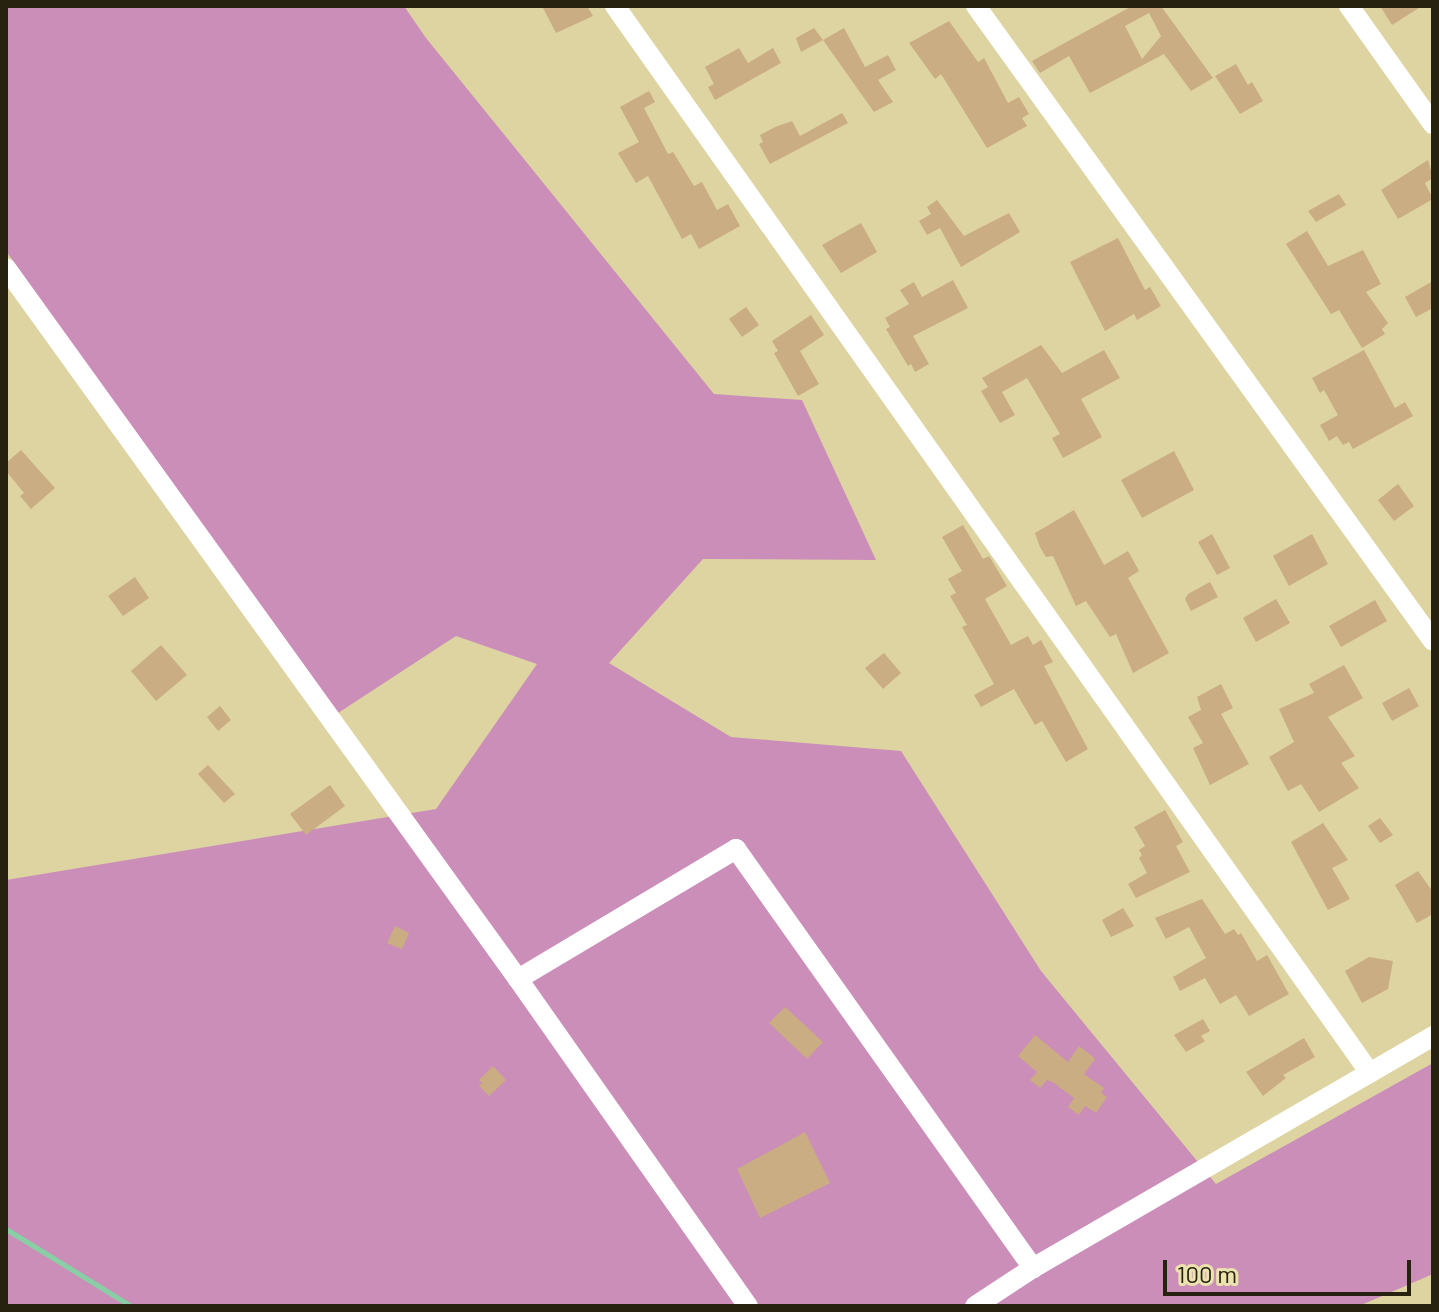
<!DOCTYPE html>
<style>
body{margin:0}
#map{position:relative;width:1439px;height:1312px;overflow:hidden;background:#ded4a2;font-family:Barlow,sans-serif}
div>[style]{position:absolute}
.forest>*{inset:0;background:#cb8eb9}
.stream>*{height:5px;margin:-2.5px;padding:0 2.5px;transform-origin:2.5px;border-radius:2.5px;background:#88cfa6}
.building>*{inset:0;background:#caad82}
.minor>*{height:20px;margin:-10px;padding:0 10px;transform-origin:10px;border-radius:10px;background:#fff}
span{translate:-50% -50%;white-space:nowrap;text-align:center;line-height:1.15;-webkit-text-stroke:7px #ece2af;paint-order:stroke}
.frame{position:absolute;inset:0;border:8px solid #26220f;pointer-events:none}
.scale{position:absolute;left:1163px;top:1260px;width:248px;height:36px;box-sizing:border-box;border:4px solid #26220f;border-top:0;padding-left:10px;font-size:24px;line-height:28px;white-space:nowrap;color:#26220f;-webkit-text-stroke:6px #ece2af;paint-order:stroke}
</style>
<div id="map">
<div class="forest">
<div style="clip-path:polygon(6px 6px,404px 6px,426px 38px,714px 394px,802px 400px,876px 560px,703px 559px,609px 663px,731px 737px,901px 751px,1041px 971px,1216px 1184px,1433px 1063px,1433px 1274px,1359px 1306px,6px 1306px,6px 880px,436px 809px,537px 664px,456px 636px,335px 715px,6px 251px)"></div>
</div>
<div class="stream">
<div style="left:6px;top:1229px;width:147px;rotate:31.6deg"></div>
</div>
<div class="building">
<div style="clip-path:polygon(542px 6px,587px 6px,593px 16px,556px 33px)"></div>
<div style="clip-path:polygon(evenodd,1132px 6px,1161px 6px,1213px 78px,1191px 91px,1164px 54px,1090px 93px,1069px 56px,1040px 73px,1032px 61px,1132px 6px,1149px 13px,1161px 36px,1142px 59px,1125px 26px,1149px 13px)"></div>
<div style="clip-path:polygon(1380px 6px,1422px 6px,1392px 25px)"></div>
<div style="clip-path:polygon(949px 21px,978px 62px,984px 58px,1008px 103px,1019px 97px,1029px 114px,1022px 118px,1027px 126px,987px 148px,941px 74px,935px 79px,909px 43px)"></div>
<div style="clip-path:polygon(814px 28px,823px 40px,801px 52px,796px 38px)"></div>
<div style="clip-path:polygon(844px 28px,865px 67px,888px 55px,896px 70px,878px 80px,893px 102px,874px 112px,823px 40px)"></div>
<div style="clip-path:polygon(739px 48px,748px 63px,773px 48px,781px 63px,715px 100px,708px 87px,714px 84px,705px 67px)"></div>
<div style="clip-path:polygon(1236px 64px,1248px 85px,1252px 82px,1263px 101px,1240px 114px,1215px 76px)"></div>
<div style="clip-path:polygon(649px 91px,655px 102px,644px 108px,668px 154px,673px 152px,694px 186px,702px 182px,717px 210px,728px 204px,740px 226px,699px 249px,691px 234px,682px 239px,648px 176px,636px 183px,618px 153px,639px 142px,620px 107px)"></div>
<div style="clip-path:polygon(842px 113px,848px 123px,770px 164px,759px 144px,763px 142px,760px 135px,775px 127px,792px 121px,800px 136px)"></div>
<div style="clip-path:polygon(1428px 160px,1433px 178px,1425px 183px,1433px 199px,1398px 219px,1381px 190px)"></div>
<div style="clip-path:polygon(1339px 194px,1346px 205px,1316px 222px,1308px 211px)"></div>
<div style="clip-path:polygon(937px 200px,964px 236px,1009px 213px,1020px 232px,961px 267px,940px 228px,927px 235px,919px 221px,931px 214px,927px 207px)"></div>
<div style="clip-path:polygon(861px 223px,877px 252px,841px 273px,822px 245px)"></div>
<div style="clip-path:polygon(1307px 231px,1328px 266px,1363px 250px,1381px 284px,1366px 292px,1388px 323px,1382px 329px,1385px 334px,1362px 348px,1339px 310px,1331px 314px,1286px 244px)"></div>
<div style="clip-path:polygon(1118px 238px,1145px 290px,1150px 287px,1161px 306px,1137px 320px,1134px 314px,1105px 331px,1070px 262px)"></div>
<div style="clip-path:polygon(953px 280px,968px 308px,913px 336px,929px 364px,915px 372px,911px 364px,908px 366px,886px 329px,890px 327px,885px 318px,909px 304px,900px 290px,914px 282px,922px 297px)"></div>
<div style="clip-path:polygon(1433px 281px,1433px 308px,1416px 317px,1405px 297px)"></div>
<div style="clip-path:polygon(746px 307px,759px 325px,742px 337px,729px 319px)"></div>
<div style="clip-path:polygon(811px 315px,824px 335px,800px 351px,819px 384px,798px 396px,774px 353px,778px 351px,772px 341px)"></div>
<div style="clip-path:polygon(1041px 345px,1062px 373px,1104px 350px,1120px 378px,1081px 399px,1102px 437px,1063px 458px,1052px 438px,1060px 434px,1027px 378px,1002px 392px,1015px 415px,1000px 423px,981px 391px,988px 387px,982px 378px)"></div>
<div style="clip-path:polygon(1364px 350px,1395px 408px,1405px 402px,1413px 416px,1353px 449px,1349px 442px,1343px 445px,1337px 436px,1329px 441px,1320px 425px,1338px 415px,1324px 390px,1320px 393px,1312px 378px)"></div>
<div style="clip-path:polygon(21px 450px,55px 488px,31px 509px,20px 496px,24px 493px,6px 471px,6px 463px)"></div>
<div style="clip-path:polygon(1174px 451px,1194px 490px,1142px 518px,1121px 480px)"></div>
<div style="clip-path:polygon(1398px 484px,1414px 506px,1394px 521px,1378px 500px)"></div>
<div style="clip-path:polygon(1074px 510px,1104px 565px,1128px 551px,1139px 571px,1128px 578px,1169px 653px,1133px 673px,1116px 634px,1110px 637px,1086px 601px,1076px 606px,1053px 556px,1046px 557px,1040px 547px,1035px 533px)"></div>
<div style="clip-path:polygon(963px 525px,983px 559px,989px 556px,1007px 586px,985px 599px,1011px 645px,1028px 636px,1033px 645px,1041px 640px,1053px 662px,1044px 666px,1088px 749px,1066px 762px,1042px 721px,1035px 725px,1014px 689px,981px 707px,974px 695px,994px 684px,962px 627px,967px 625px,950px 596px,956px 593px,948px 579px,962px 571px,942px 537px)"></div>
<div style="clip-path:polygon(1212px 534px,1230px 568px,1217px 575px,1198px 542px)"></div>
<div style="clip-path:polygon(1312px 534px,1328px 564px,1289px 586px,1273px 556px)"></div>
<div style="clip-path:polygon(135px 577px,149px 598px,123px 616px,108px 596px)"></div>
<div style="clip-path:polygon(1210px 582px,1218px 597px,1191px 611px,1185px 599px,1188px 594px)"></div>
<div style="clip-path:polygon(1276px 599px,1290px 623px,1256px 642px,1243px 618px)"></div>
<div style="clip-path:polygon(1375px 600px,1387px 621px,1341px 647px,1329px 626px)"></div>
<div style="clip-path:polygon(161px 645px,187px 675px,156px 701px,131px 671px)"></div>
<div style="clip-path:polygon(884px 653px,901px 673px,883px 689px,865px 668px)"></div>
<div style="clip-path:polygon(1344px 665px,1363px 698px,1328px 717px,1355px 756px,1341px 763px,1359px 788px,1319px 812px,1301px 784px,1288px 791px,1269px 757px,1294px 742px,1279px 709px,1314px 693px,1309px 684px)"></div>
<div style="clip-path:polygon(1221px 684px,1233px 708px,1221px 714px,1249px 764px,1210px 785px,1193px 748px,1203px 743px,1188px 717px,1201px 710px,1197px 697px)"></div>
<div style="clip-path:polygon(1409px 688px,1419px 706px,1392px 721px,1382px 703px)"></div>
<div style="clip-path:polygon(220px 706px,231px 720px,218px 731px,207px 717px)"></div>
<div style="clip-path:polygon(208px 765px,235px 794px,224px 803px,198px 774px)"></div>
<div style="clip-path:polygon(330px 785px,345px 806px,306px 835px,290px 814px)"></div>
<div style="clip-path:polygon(1165px 810px,1183px 842px,1176px 846px,1190px 872px,1136px 898px,1128px 884px,1147px 873px,1139px 858px,1142px 855px,1139px 850px,1145px 846px,1134px 827px)"></div>
<div style="clip-path:polygon(1380px 818px,1393px 835px,1380px 843px,1368px 826px)"></div>
<div style="clip-path:polygon(1323px 823px,1348px 860px,1332px 868px,1350px 899px,1328px 910px,1291px 842px)"></div>
<div style="clip-path:polygon(1418px 871px,1433px 892px,1433px 914px,1417px 923px,1395px 885px)"></div>
<div style="clip-path:polygon(1202px 899px,1225px 934px,1234px 929px,1238px 935px,1241px 933px,1257px 961px,1267px 955px,1289px 994px,1249px 1016px,1236px 995px,1220px 1004px,1205px 978px,1180px 991px,1173px 977px,1206px 958px,1189px 927px,1166px 939px,1155px 918px)"></div>
<div style="clip-path:polygon(1123px 908px,1134px 926px,1111px 937px,1102px 920px)"></div>
<div style="clip-path:polygon(395px 926px,409px 933px,402px 949px,387px 943px)"></div>
<div style="clip-path:polygon(1369px 957px,1393px 961px,1388px 989px,1362px 1003px,1345px 971px)"></div>
<div style="clip-path:polygon(785px 1007px,823px 1042px,807px 1059px,769px 1023px)"></div>
<div style="clip-path:polygon(1203px 1019px,1210px 1031px,1201px 1036px,1205px 1041px,1186px 1052px,1174px 1035px)"></div>
<div style="clip-path:polygon(1035px 1035px,1068px 1062px,1079px 1046px,1092px 1056px,1095px 1059px,1084px 1074px,1104px 1088px,1101px 1093px,1107px 1097px,1096px 1113px,1085px 1106px,1079px 1115px,1068px 1107px,1074px 1098px,1054px 1083px,1047px 1080px,1040px 1088px,1030px 1080px,1037px 1072px,1018px 1056px)"></div>
<div style="clip-path:polygon(1304px 1038px,1315px 1057px,1283px 1075px,1286px 1078px,1263px 1096px,1246px 1072px)"></div>
<div style="clip-path:polygon(493px 1066px,506px 1080px,489px 1096px,479px 1086px,482px 1083px,479px 1080px)"></div>
<div style="clip-path:polygon(805px 1132px,830px 1183px,760px 1218px,737px 1169px)"></div>
</div>
<div class="minor">
<div style="left:615px;top:6px;width:1307px;rotate:54.72deg"></div>
<div style="left:976px;top:6px;width:782px;rotate:54.26deg"></div>
<div style="left:1349px;top:6px;width:145px;rotate:54.6deg"></div>
<div style="left:6px;top:268px;width:876px;rotate:54.24deg"></div>
<div style="left:518px;top:979px;width:400px;rotate:54.9deg"></div>
<div style="left:518px;top:979px;width:254px;rotate:-30.8deg"></div>
<div style="left:736px;top:849px;width:514px;rotate:54.67deg"></div>
<div style="left:975px;top:1306px;width:69px;rotate:-33.2deg"></div>
<div style="left:1033px;top:1268px;width:462px;rotate:-30.1deg"></div>
</div>
<div class="frame"></div>
<div class="scale">100 m</div>
</div>
